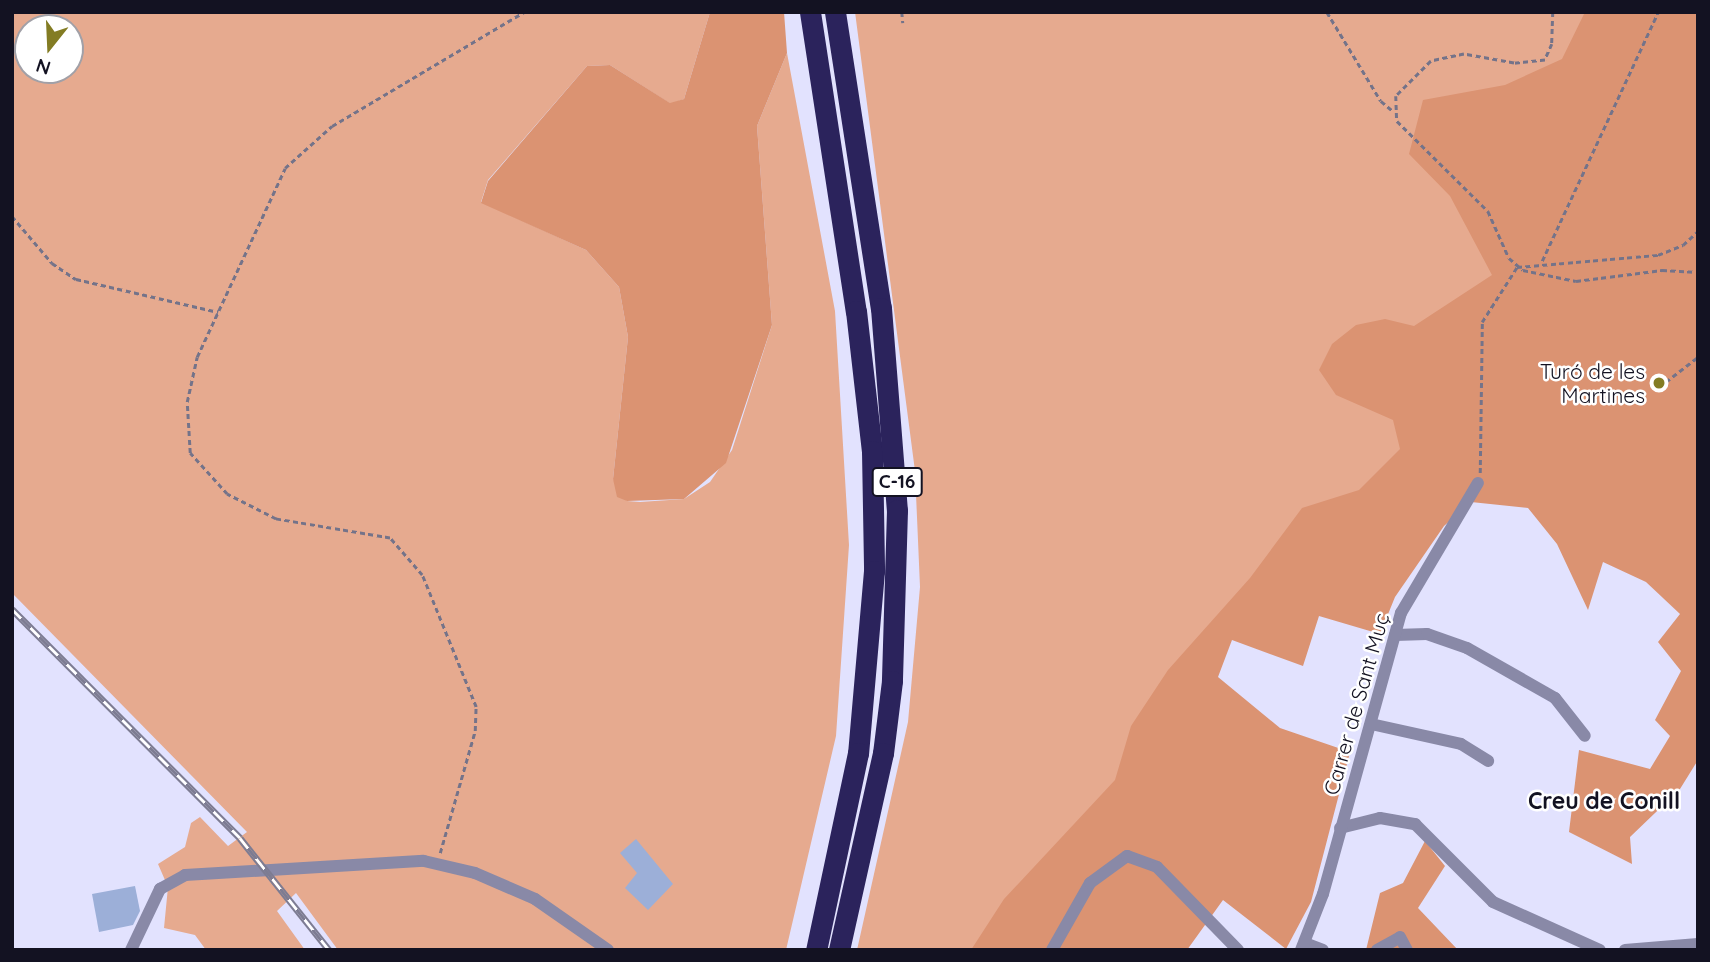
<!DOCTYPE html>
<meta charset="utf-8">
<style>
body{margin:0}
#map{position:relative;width:1710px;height:962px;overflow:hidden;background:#e2e2fe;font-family:Quicksand,sans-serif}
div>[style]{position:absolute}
.green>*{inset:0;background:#e6aa8f}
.forest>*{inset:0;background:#db9372}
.building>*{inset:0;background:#9cafd8}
.path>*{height:2.5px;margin-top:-1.25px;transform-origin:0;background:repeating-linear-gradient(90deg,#747389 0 5px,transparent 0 8.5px)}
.minor>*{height:12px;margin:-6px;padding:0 6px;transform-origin:6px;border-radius:6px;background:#8989a7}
.motorway>*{height:21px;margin:-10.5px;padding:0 10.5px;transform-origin:10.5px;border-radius:10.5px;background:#2b235c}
.rail>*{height:7px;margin-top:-3.5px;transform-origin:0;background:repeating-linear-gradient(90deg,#fff 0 13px,#7d7c92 0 26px);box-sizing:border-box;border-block:2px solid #7d7c92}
.dots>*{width:19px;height:19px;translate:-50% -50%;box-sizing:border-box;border:4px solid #fff;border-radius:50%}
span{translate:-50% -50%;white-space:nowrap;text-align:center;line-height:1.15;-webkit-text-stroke:5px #fff;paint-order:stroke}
.shield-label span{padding:2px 5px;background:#fff;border:2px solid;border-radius:5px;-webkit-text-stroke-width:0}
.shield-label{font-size:19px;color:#131222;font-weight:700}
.poi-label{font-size:21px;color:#131222}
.right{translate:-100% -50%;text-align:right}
.street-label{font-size:21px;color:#131222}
.neighbourhood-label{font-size:23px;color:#131222;font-weight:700}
.frame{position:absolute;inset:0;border:14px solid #131222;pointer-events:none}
.north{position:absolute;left:14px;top:14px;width:70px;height:70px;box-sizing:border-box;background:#fff;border:2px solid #a1a0a7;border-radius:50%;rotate:198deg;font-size:19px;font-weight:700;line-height:28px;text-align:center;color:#131222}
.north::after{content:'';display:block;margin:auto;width:24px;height:32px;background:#837c23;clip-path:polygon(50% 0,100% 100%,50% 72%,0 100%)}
</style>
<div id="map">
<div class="green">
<div style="clip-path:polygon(evenodd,12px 12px,710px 12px,684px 99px,671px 104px,610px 65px,587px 66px,488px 180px,481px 202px,586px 250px,619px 287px,628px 337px,613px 479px,627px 501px,640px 502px,684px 499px,710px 482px,732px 450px,772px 325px,757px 126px,787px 53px,835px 311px,849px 545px,836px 736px,786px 950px,338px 950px,296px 893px,277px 911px,305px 950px,206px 950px,195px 935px,164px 928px,168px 887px,158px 864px,185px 847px,191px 823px,200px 817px,228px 846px,247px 832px,12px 593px,12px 12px,28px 28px,70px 28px,70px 70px,28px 70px,28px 28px)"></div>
<div style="clip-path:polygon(855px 12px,1593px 12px,1578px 59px,1464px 197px,1499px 266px,1417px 437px,1383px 486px,1309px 527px,1124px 773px,978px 950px,857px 950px,908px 722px,920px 587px,915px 471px)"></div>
</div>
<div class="forest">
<div style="clip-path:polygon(710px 12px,784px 12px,787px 53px,757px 126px,772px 325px,726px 463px,684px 499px,627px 501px,617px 497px,613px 479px,628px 337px,619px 287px,586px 250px,481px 203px,488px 181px,587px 66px,610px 65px,670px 103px,684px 99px)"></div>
<div style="clip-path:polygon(1585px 12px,1698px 12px,1698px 760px,1680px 789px,1630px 837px,1632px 864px,1569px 832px,1579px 750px,1650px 769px,1670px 736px,1655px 720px,1681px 671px,1658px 642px,1680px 614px,1646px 582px,1603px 562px,1588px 610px,1557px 544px,1528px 508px,1471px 502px,1444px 526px,1395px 597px,1380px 634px,1319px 616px,1303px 666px,1232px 640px,1218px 677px,1280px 728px,1350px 752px,1311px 902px,1286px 949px,1223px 900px,1187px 950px,971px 950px,1004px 899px,1115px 780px,1131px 726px,1168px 670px,1250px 578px,1302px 508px,1359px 490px,1400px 449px,1393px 420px,1336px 395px,1319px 370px,1332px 344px,1356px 325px,1385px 319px,1414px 326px,1492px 275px,1450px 196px,1409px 154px,1423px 100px,1505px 85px,1562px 59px)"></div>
<div style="clip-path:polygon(1425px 841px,1445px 866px,1418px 908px,1458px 950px,1366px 950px,1380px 893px,1403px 883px)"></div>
</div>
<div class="building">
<div style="clip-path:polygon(636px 839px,673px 884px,648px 910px,625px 888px,637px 873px,620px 853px)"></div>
<div style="clip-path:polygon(135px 886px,140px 911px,133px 925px,99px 932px,92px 894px)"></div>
</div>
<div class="path">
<div style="left:902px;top:12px;width:11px;rotate:85deg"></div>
<div style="left:1327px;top:12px;width:104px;rotate:58.8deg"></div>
<div style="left:1381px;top:101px;width:16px;rotate:40deg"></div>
<div style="left:1553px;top:12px;width:32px;rotate:92deg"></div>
<div style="left:1552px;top:44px;width:17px;rotate:114deg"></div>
<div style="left:1545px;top:60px;width:31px;rotate:174deg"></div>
<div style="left:1514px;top:63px;width:51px;rotate:-169.8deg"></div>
<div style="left:1464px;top:54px;width:34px;rotate:168deg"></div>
<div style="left:1431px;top:61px;width:49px;rotate:135deg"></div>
<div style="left:1396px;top:96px;width:25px;rotate:88deg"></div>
<div style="left:1397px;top:121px;width:128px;rotate:44.7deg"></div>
<div style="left:1488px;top:211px;width:51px;rotate:65.9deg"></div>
<div style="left:1509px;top:258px;width:18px;rotate:41deg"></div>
<div style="left:1523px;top:270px;width:54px;rotate:11.7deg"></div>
<div style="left:1576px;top:281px;width:87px;rotate:-7.3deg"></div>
<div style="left:1662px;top:270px;width:36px;rotate:3deg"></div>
<div style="left:12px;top:216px;width:62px;rotate:49.6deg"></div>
<div style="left:52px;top:263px;width:29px;rotate:34deg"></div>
<div style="left:76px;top:279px;width:146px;rotate:13.1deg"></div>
<div style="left:1542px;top:261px;width:275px;rotate:-65deg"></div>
<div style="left:1659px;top:387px;width:49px;rotate:-37.6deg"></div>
<div style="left:1480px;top:473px;width:151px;rotate:-89.2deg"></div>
<div style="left:1482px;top:322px;width:65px;rotate:-57.5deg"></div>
<div style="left:1517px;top:267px;width:142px;rotate:-4.9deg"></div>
<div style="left:1658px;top:255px;width:27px;rotate:-22deg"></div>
<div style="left:1683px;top:245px;width:21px;rotate:-43deg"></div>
<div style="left:440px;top:853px;width:127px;rotate:-74deg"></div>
<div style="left:475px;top:731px;width:24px;rotate:-88deg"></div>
<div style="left:476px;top:707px;width:143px;rotate:-112.2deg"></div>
<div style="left:422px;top:575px;width:49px;rotate:-130.9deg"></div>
<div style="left:390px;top:538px;width:116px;rotate:-170.5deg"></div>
<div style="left:276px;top:519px;width:55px;rotate:-153deg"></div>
<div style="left:227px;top:494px;width:55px;rotate:-132.1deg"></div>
<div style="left:190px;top:453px;width:51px;rotate:-93.4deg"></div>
<div style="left:187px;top:402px;width:46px;rotate:-77.5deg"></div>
<div style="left:197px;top:357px;width:208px;rotate:-65deg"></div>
<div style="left:285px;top:168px;width:63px;rotate:-41.8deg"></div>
<div style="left:332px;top:126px;width:223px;rotate:-30.7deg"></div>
</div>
<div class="minor">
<div style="left:1395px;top:635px;width:32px;rotate:-2deg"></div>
<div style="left:1427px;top:634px;width:42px;rotate:19.3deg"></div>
<div style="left:1467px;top:648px;width:101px;rotate:29.6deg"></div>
<div style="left:1555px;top:698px;width:48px;rotate:51.7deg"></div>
<div style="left:1371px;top:724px;width:92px;rotate:12.5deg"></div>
<div style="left:1461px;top:744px;width:32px;rotate:32deg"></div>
<div style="left:1340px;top:828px;width:41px;rotate:-14deg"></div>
<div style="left:1380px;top:818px;width:36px;rotate:10deg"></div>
<div style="left:1415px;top:824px;width:110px;rotate:45deg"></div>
<div style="left:1493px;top:902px;width:117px;rotate:24.2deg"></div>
<div style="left:1305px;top:943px;width:19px;rotate:21deg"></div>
<div style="left:131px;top:950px;width:68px;rotate:-64.6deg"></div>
<div style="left:160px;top:889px;width:29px;rotate:-29deg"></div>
<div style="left:185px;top:875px;width:239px;rotate:-3.4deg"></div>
<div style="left:424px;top:861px;width:52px;rotate:13.2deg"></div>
<div style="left:475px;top:873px;width:65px;rotate:23.4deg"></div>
<div style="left:535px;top:899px;width:89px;rotate:34.9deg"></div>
<div style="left:1052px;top:950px;width:77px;rotate:-60.4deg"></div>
<div style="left:1090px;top:883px;width:46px;rotate:-36.1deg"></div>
<div style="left:1127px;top:856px;width:32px;rotate:20deg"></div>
<div style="left:1157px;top:867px;width:116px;rotate:45.7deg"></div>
<div style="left:1301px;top:950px;width:60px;rotate:-68.6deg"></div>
<div style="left:1323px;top:894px;width:292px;rotate:-74.5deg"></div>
<div style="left:1401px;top:613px;width:151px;rotate:-59.4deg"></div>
<div style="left:1377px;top:950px;width:26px;rotate:-29deg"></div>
<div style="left:1400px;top:937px;width:15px;rotate:62deg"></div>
<div style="left:1625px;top:950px;width:73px;rotate:-4.7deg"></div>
</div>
<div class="motorway">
<div style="left:810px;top:12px;width:303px;rotate:81.3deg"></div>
<div style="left:856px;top:311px;width:141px;rotate:83.5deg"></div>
<div style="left:872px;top:451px;width:120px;rotate:89deg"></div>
<div style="left:874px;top:571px;width:183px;rotate:95deg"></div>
<div style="left:858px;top:753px;width:201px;rotate:102deg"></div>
<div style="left:835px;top:12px;width:300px;rotate:81.2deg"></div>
<div style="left:881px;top:308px;width:203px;rotate:85.5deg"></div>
<div style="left:897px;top:510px;width:171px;rotate:91.7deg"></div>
<div style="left:892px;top:681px;width:73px;rotate:97.1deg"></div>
<div style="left:883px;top:753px;width:202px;rotate:102.6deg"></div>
</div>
<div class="rail">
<div style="left:12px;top:609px;width:323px;rotate:45.1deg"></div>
<div style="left:240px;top:838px;width:143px;rotate:51.5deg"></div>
</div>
<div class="dots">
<div style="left:1659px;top:383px;background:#837c23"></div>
</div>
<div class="shield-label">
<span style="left:897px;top:482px">C-16</span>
</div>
<div class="poi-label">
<span class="right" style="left:1645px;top:383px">Turó de les<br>Martines</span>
</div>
<div class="street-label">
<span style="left:1356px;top:704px;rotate:-74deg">Carrer de Sant Muç</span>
</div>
<div class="neighbourhood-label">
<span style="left:1604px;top:801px">Creu de Conill</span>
</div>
<div class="frame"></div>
<div class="north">N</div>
</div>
